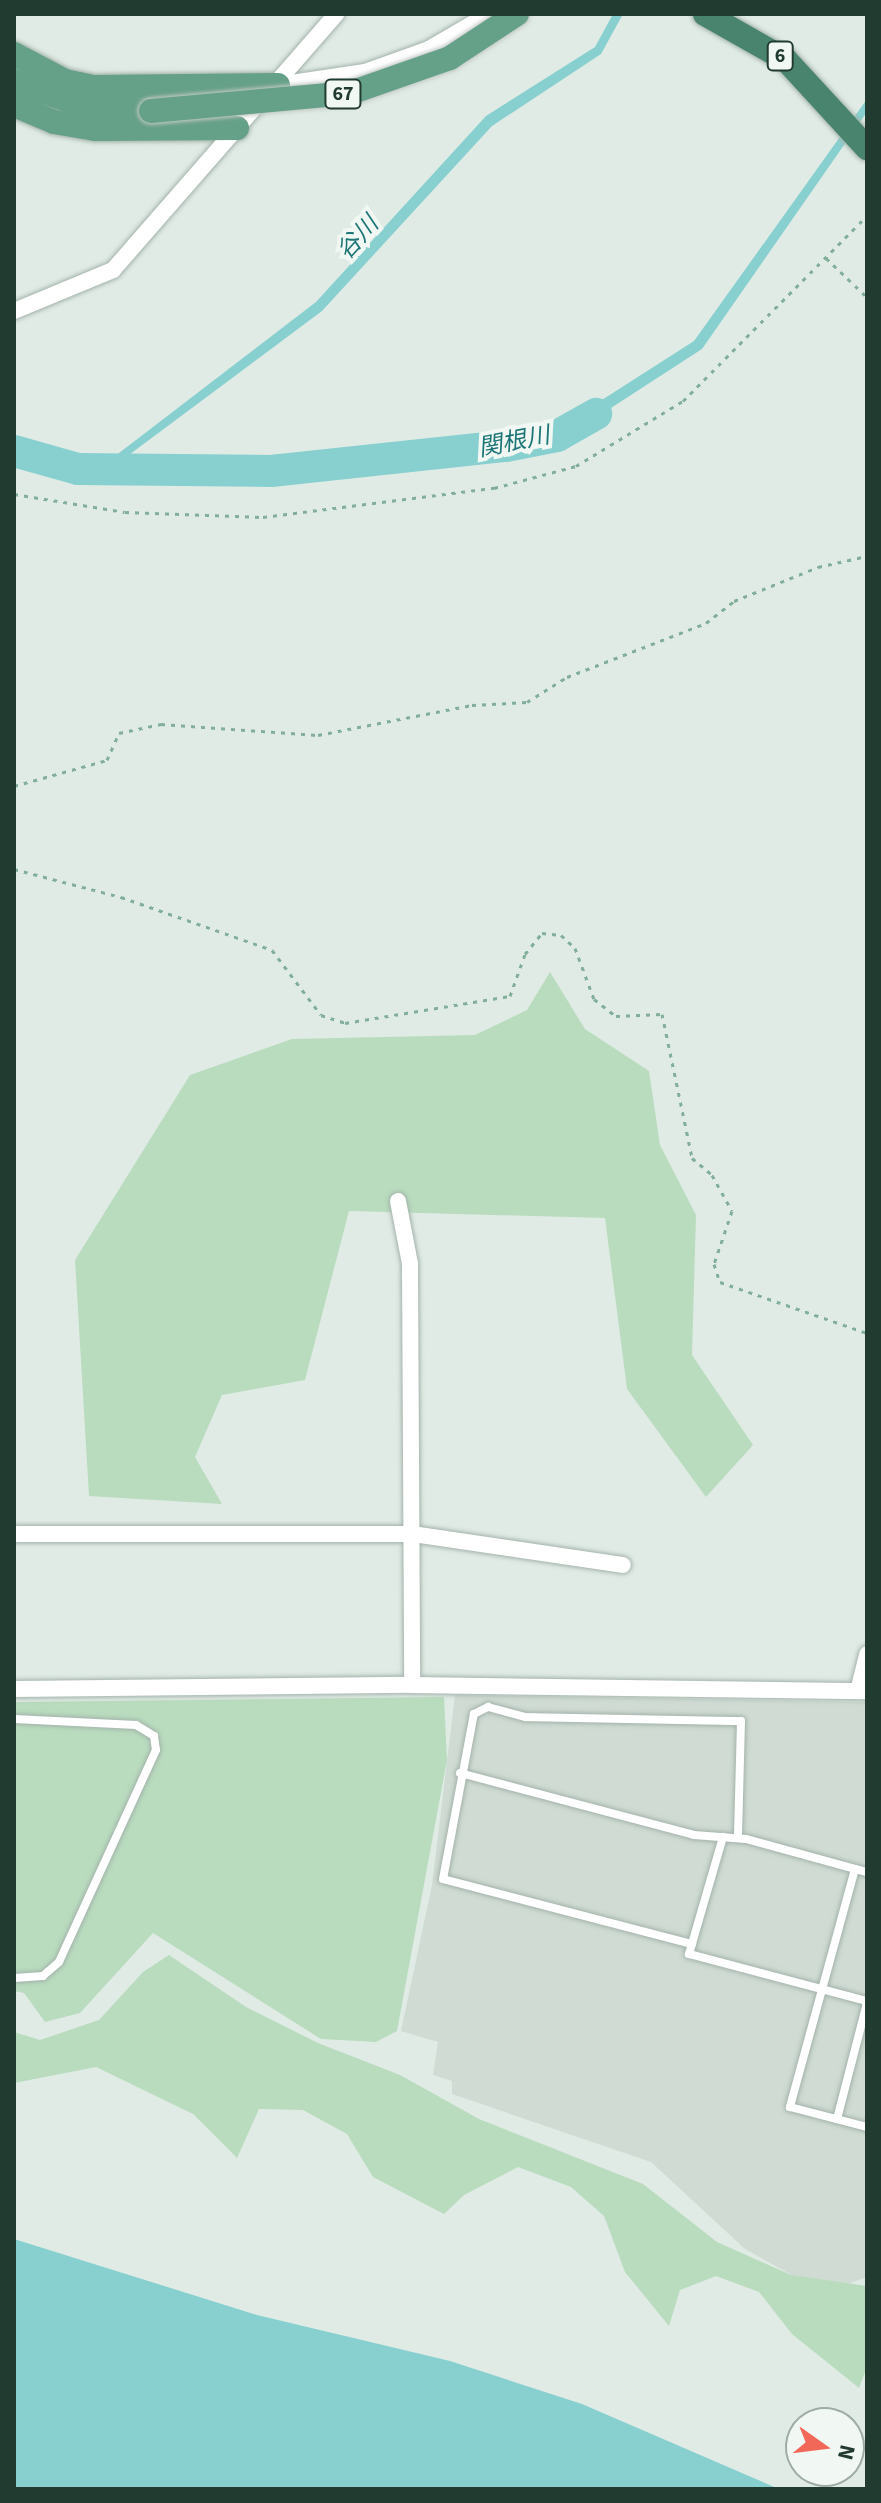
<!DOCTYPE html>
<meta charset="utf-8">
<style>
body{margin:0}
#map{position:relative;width:881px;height:2503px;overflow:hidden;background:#e0ebe5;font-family:"Source Sans 3","Noto Sans JP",sans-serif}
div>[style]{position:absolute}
.built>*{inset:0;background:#cfdbd3}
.green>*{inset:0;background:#b9dcbe}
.water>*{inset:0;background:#88d0d0}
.river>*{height:32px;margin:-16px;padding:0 16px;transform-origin:16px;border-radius:16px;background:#88d0d0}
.path>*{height:3px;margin-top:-1.5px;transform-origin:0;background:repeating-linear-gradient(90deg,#81af9a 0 4px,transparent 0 10px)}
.roads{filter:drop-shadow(0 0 2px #a3b3ab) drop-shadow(0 0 2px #a3b3ab)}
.service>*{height:8px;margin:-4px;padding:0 4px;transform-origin:4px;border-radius:4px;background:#fff}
.minor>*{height:16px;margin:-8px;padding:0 8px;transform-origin:8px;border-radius:8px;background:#fff}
.primary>*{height:24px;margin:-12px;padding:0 12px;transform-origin:12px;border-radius:12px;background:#65a088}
.trunk>*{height:24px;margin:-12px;padding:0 12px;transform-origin:12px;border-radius:12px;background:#49846e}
.bridges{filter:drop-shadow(0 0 2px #c1c8c5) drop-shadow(0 0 2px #c1c8c5)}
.primary-bridge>*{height:24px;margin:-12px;padding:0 12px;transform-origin:12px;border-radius:12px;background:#65a088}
span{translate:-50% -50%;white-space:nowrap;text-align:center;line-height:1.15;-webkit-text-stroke:8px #f1f8f3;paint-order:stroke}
.shield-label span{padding:2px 6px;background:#f1f8f3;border:2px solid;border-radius:6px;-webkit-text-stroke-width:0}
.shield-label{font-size:20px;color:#213b30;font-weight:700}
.water-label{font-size:24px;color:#1c7577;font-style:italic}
.frame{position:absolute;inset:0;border:16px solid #213b30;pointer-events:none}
.north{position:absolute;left:785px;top:2407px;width:80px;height:80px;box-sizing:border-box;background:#f1f8f3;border:2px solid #9eaca5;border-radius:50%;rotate:104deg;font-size:22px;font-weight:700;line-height:32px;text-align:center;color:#213b30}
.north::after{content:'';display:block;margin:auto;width:28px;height:36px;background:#f16859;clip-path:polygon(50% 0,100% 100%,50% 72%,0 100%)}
</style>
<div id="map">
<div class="built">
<div style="clip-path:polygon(455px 1695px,867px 1702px,867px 2277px,839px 2287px,797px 2278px,745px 2249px,651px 2162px,452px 2094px,452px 2081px,433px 2075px,438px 2042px,401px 2031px,432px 1885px)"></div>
</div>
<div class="green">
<div style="clip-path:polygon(550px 972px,585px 1029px,649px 1071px,660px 1145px,696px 1215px,692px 1355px,753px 1445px,706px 1497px,627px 1389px,605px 1218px,349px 1211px,305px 1380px,222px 1395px,195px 1457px,222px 1504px,89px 1496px,75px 1260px,190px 1075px,292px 1039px,475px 1035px,527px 1010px)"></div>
<div style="clip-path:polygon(444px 1697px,447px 1760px,397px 2031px,376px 2042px,321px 2039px,153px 1933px,80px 2013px,45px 2022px,24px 1993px,14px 1991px,14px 1702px)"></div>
<div style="clip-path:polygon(169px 1955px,246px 2007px,318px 2043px,400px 2075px,479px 2119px,643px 2184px,717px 2242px,791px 2275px,867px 2286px,867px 2367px,859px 2388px,792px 2334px,759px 2292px,716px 2276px,680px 2290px,669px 2326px,625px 2272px,604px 2216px,571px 2187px,518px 2167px,464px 2195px,444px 2214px,373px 2177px,347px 2134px,303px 2110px,259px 2109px,237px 2158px,193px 2114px,96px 2067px,14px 2083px,14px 2032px,40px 2040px,99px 2020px,143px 1972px)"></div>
</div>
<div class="water">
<div style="clip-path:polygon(613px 14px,623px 14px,601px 54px,492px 126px,322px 311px,102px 475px,106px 463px,316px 302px,486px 116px,595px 47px)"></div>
<div style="clip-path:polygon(867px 99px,867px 112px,702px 349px,560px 441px,555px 430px,694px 341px)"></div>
<div style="clip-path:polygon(14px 2239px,257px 2315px,450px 2361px,582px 2404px,779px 2489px,14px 2489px)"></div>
</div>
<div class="river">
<div style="left:14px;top:451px;width:66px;rotate:15.7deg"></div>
<div style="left:78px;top:469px;width:193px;rotate:0.6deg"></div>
<div style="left:271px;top:471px;width:236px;rotate:-6.1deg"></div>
<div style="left:506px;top:446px;width:52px;rotate:-11.1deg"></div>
<div style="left:557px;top:436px;width:45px;rotate:-29.4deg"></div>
</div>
<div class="path">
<div style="left:826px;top:258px;width:57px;rotate:43.6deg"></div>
<div style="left:14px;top:494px;width:112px;rotate:9.2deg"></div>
<div style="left:125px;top:512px;width:138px;rotate:2.1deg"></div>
<div style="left:263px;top:517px;width:233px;rotate:-7.2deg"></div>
<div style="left:494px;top:488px;width:85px;rotate:-15deg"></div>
<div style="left:576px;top:466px;width:125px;rotate:-31.3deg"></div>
<div style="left:683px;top:401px;width:261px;rotate:-45.2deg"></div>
<div style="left:14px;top:786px;width:97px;rotate:-15.6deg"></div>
<div style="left:107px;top:760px;width:30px;rotate:-66deg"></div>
<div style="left:119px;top:733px;width:43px;rotate:-12.1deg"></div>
<div style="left:161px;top:724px;width:157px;rotate:4deg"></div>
<div style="left:318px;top:735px;width:157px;rotate:-11deg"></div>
<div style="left:472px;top:705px;width:55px;rotate:-3.1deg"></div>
<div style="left:527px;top:702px;width:47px;rotate:-32deg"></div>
<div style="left:567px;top:677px;width:149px;rotate:-21.2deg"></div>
<div style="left:706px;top:623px;width:36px;rotate:-38deg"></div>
<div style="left:734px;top:601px;width:91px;rotate:-22deg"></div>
<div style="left:818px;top:567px;width:50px;rotate:-12.7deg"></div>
<div style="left:14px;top:869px;width:111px;rotate:14.7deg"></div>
<div style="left:121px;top:897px;width:160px;rotate:19.3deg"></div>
<div style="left:272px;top:950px;width:81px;rotate:53deg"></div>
<div style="left:321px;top:1015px;width:25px;rotate:18deg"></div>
<div style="left:345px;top:1023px;width:167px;rotate:-9.3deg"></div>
<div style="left:510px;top:996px;width:45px;rotate:-70.3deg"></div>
<div style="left:525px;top:954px;width:27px;rotate:-51deg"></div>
<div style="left:542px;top:933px;width:19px;rotate:6deg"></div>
<div style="left:561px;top:935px;width:19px;rotate:43deg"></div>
<div style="left:575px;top:948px;width:54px;rotate:69.6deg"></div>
<div style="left:594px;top:999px;width:28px;rotate:38deg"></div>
<div style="left:616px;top:1016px;width:46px;rotate:-2.5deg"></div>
<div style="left:662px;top:1014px;width:147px;rotate:78.2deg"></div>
<div style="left:692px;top:1158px;width:26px;rotate:40deg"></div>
<div style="left:712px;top:1175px;width:41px;rotate:60.9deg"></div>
<div style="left:732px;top:1211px;width:56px;rotate:108.8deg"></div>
<div style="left:714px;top:1264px;width:19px;rotate:72deg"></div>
<div style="left:720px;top:1282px;width:156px;rotate:19.1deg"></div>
</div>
<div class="roads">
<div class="service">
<div style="left:14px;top:1719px;width:122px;rotate:2.8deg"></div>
<div style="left:136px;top:1725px;width:21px;rotate:31deg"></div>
<div style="left:154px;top:1736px;width:14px;rotate:82deg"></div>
<div style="left:156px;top:1750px;width:233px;rotate:114.6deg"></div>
<div style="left:59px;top:1962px;width:21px;rotate:139deg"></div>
<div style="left:43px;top:1976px;width:29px;rotate:176deg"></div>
<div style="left:460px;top:1773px;width:242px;rotate:14.8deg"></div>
<div style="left:694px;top:1835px;width:52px;rotate:4.4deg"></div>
<div style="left:746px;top:1839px;width:125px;rotate:15.3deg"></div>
<div style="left:723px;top:1837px;width:122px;rotate:106.2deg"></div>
<div style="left:689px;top:1954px;width:184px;rotate:14.8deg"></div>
<div style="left:855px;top:1869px;width:247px;rotate:105.3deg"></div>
<div style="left:790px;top:2107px;width:80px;rotate:14.6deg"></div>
<div style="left:692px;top:1944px;width:257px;rotate:-165.4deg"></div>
<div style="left:443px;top:1879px;width:168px;rotate:-79.4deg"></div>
<div style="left:474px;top:1714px;width:16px;rotate:-27deg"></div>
<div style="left:488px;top:1707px;width:39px;rotate:15deg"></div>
<div style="left:526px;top:1717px;width:215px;rotate:1.1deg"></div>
<div style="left:741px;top:1721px;width:117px;rotate:91.5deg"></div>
<div style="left:837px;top:2119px;width:120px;rotate:-75.5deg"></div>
</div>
<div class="minor">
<div style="left:278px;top:85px;width:88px;rotate:-8.5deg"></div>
<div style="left:365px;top:72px;width:68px;rotate:-19.8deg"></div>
<div style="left:429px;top:49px;width:69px;rotate:-30.3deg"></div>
<div style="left:14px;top:311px;width:107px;rotate:-22.5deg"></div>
<div style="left:113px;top:270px;width:340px;rotate:-48.9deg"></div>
<div style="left:398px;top:1201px;width:64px;rotate:79.2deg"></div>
<div style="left:410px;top:1264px;width:421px;rotate:89.7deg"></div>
<div style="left:14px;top:1534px;width:399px"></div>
<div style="left:413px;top:1534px;width:212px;rotate:8.4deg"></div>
<div style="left:14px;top:1689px;width:398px;rotate:-0.6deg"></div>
<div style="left:412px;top:1685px;width:455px;rotate:0.8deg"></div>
<div style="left:858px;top:1691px;width:38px;rotate:-76deg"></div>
</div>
<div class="primary">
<div style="left:14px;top:54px;width:58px;rotate:27.9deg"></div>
<div style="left:65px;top:81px;width:30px;rotate:12deg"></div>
<div style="left:94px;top:87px;width:184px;rotate:-0.6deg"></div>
<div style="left:14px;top:81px;width:79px;rotate:20deg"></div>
<div style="left:88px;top:108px;width:63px;rotate:2.7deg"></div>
<div style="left:14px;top:105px;width:43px;rotate:23deg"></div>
<div style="left:54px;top:122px;width:43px;rotate:9.5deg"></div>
<div style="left:96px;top:129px;width:141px;rotate:-0.4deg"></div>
</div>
<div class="trunk">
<div style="left:705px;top:14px;width:93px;rotate:29.6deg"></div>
<div style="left:786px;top:60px;width:120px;rotate:47.4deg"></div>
</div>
</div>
<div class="bridges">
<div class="primary-bridge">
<div style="left:151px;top:111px;width:200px;rotate:-5.2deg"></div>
<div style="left:350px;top:93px;width:106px;rotate:-19.3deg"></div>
<div style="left:450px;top:58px;width:80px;rotate:-33.3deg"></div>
</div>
</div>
<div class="shield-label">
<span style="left:780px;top:56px">6</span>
<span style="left:343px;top:94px">67</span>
</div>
<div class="water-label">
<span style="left:358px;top:238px;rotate:-48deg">谷川</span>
<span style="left:514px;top:442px;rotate:-11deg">関根川</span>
</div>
<div class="frame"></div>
<div class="north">N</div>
</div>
